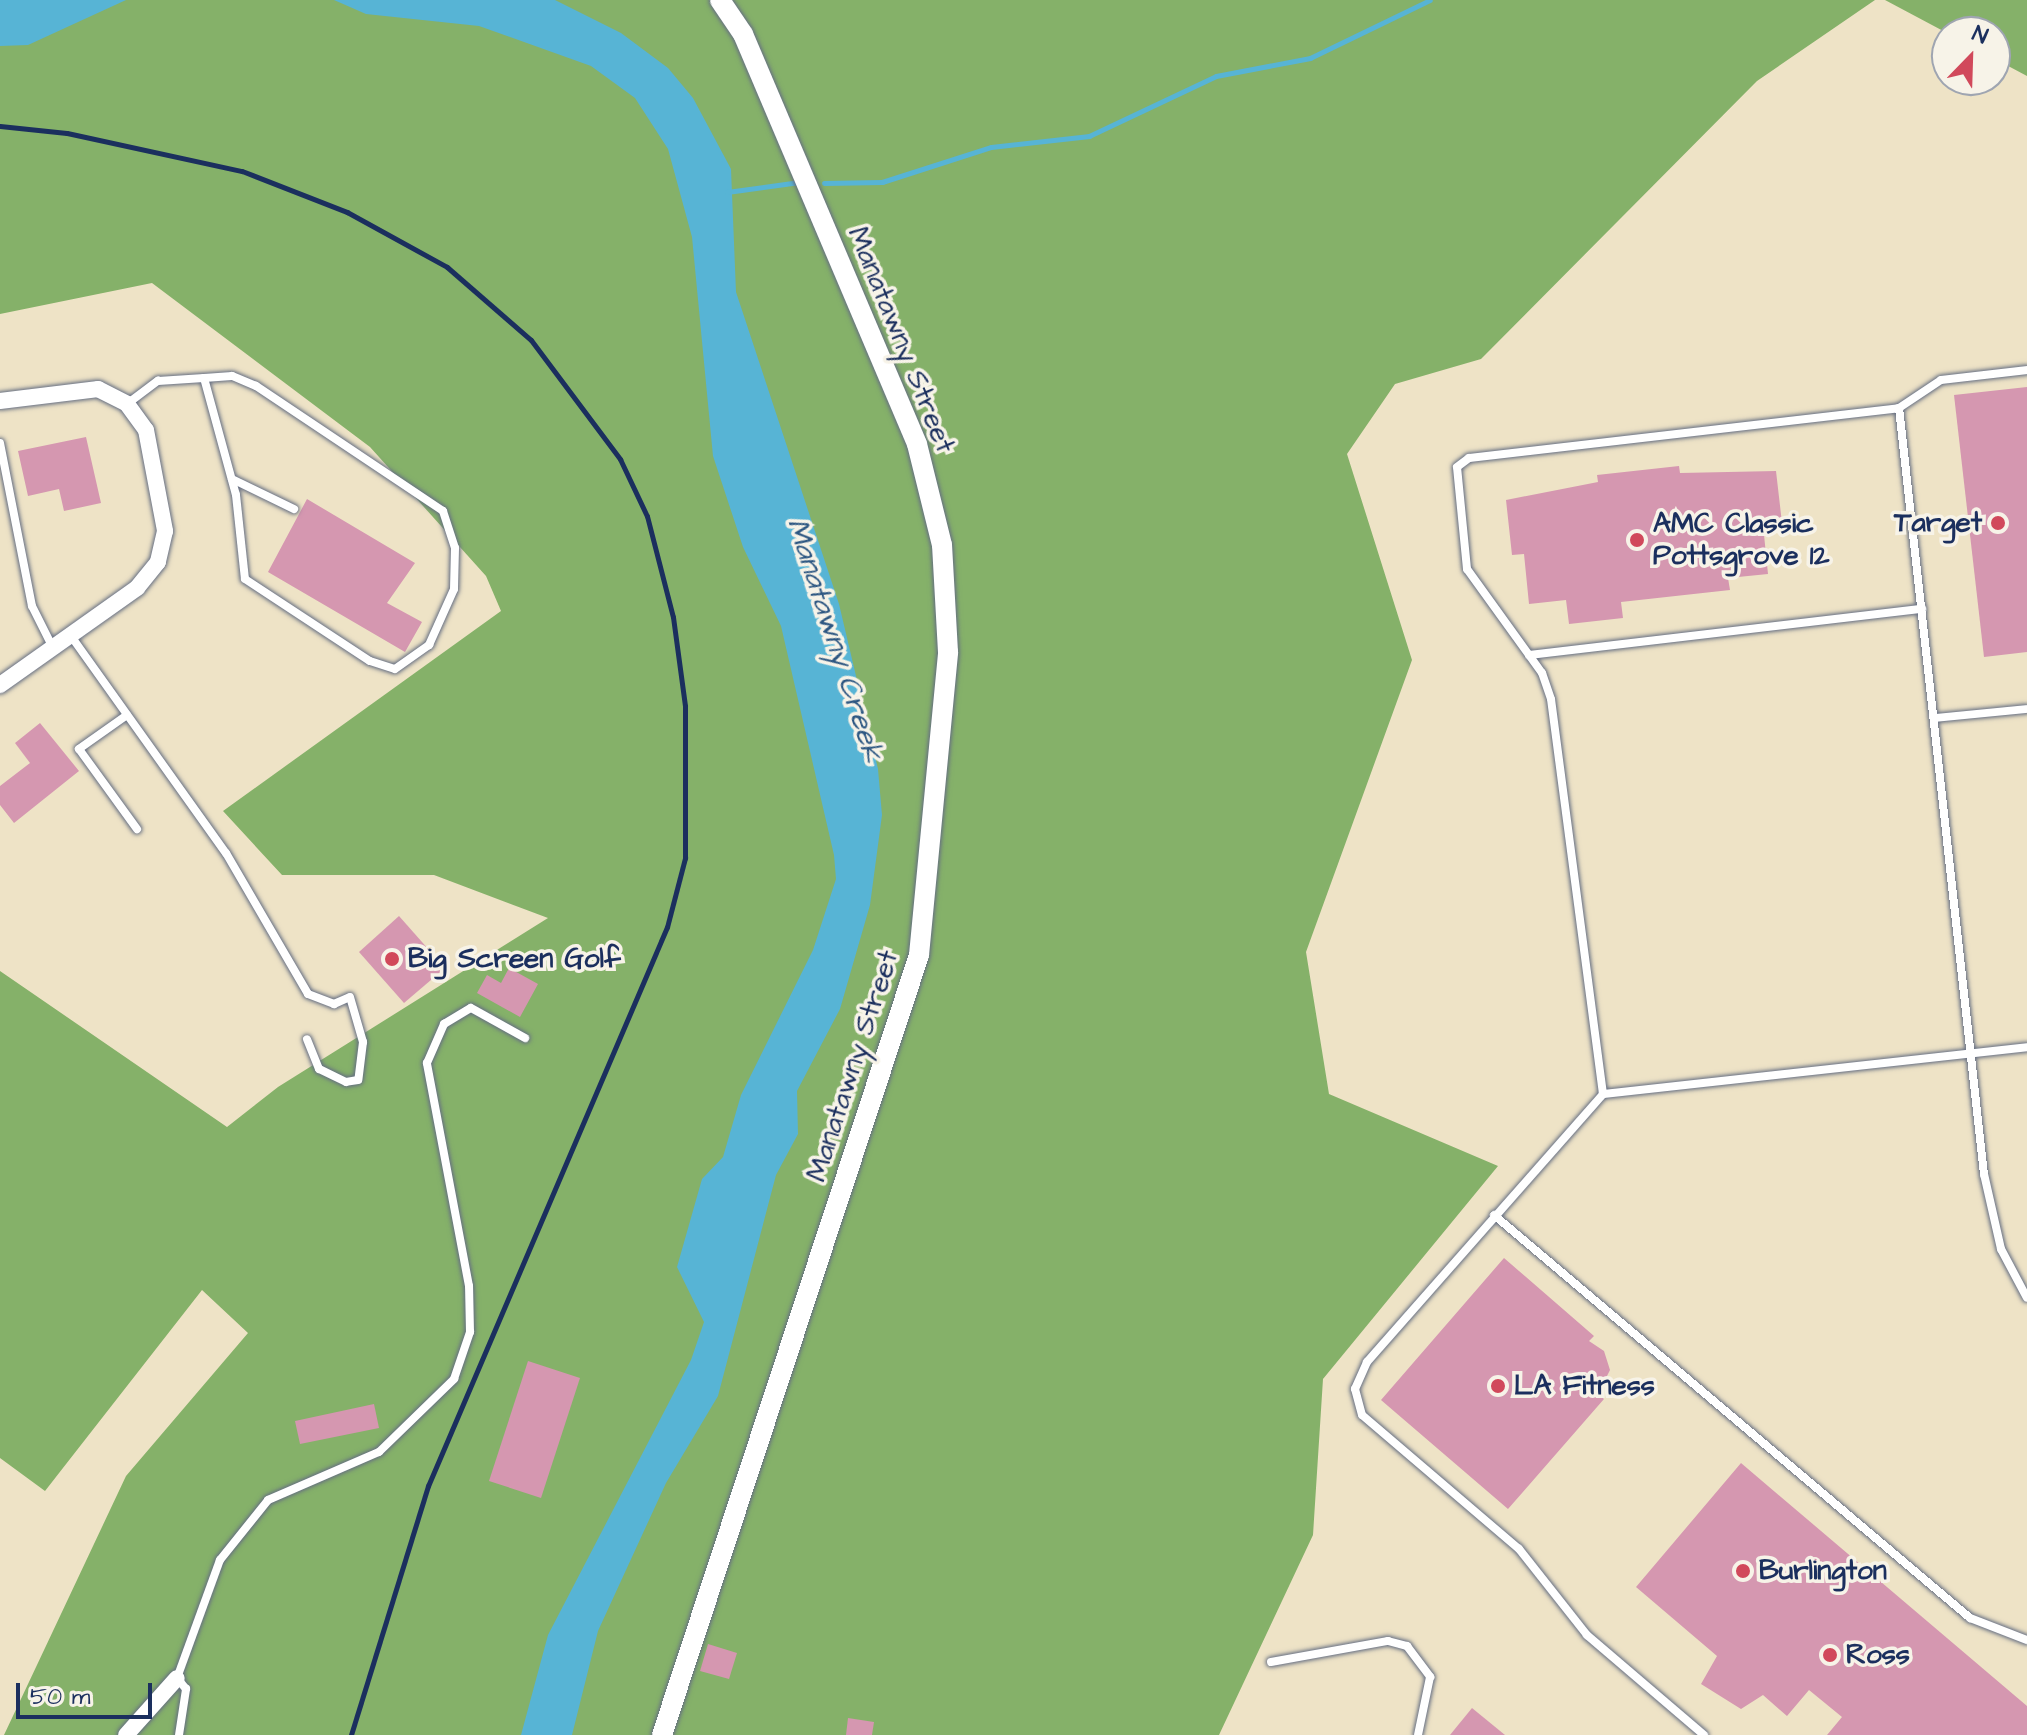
<!DOCTYPE html>
<style>
body{margin:0}
#map{position:relative;width:2027px;height:1735px;overflow:hidden;background:#eee3c6;font-family:"Architects Daughter",sans-serif}
div>[style]{position:absolute}
.forest>*{inset:0;background:#85b169}
.water>*{inset:0;background:#57b4d5}
.stream>*{height:5px;margin:-2.5px;padding:0 2.5px;transform-origin:2.5px;border-radius:2.5px;background:#57b4d5}
.building>*{inset:0;background:#d597b0}
.roads{filter:drop-shadow(0 0 2px #656e82) drop-shadow(0 0 2px #656e82)}
.service>*{height:8px;margin:-4px;padding:0 4px;transform-origin:4px;border-radius:4px;background:#fff}
.minor>*{height:16px;margin:-8px;padding:0 8px;transform-origin:8px;border-radius:8px;background:#fff}
.tertiary>*{height:20px;margin:-10px;padding:0 10px;transform-origin:10px;border-radius:10px;background:#fff}
.rail>*{height:5px;margin:-2.5px;padding:0 2.5px;transform-origin:2.5px;border-radius:2.5px;background:#1b2f5e}
.dots>*{width:22px;height:22px;translate:-50% -50%;box-sizing:border-box;border:4px solid #f7f3e8;border-radius:50%}
span{translate:-50% -50%;white-space:nowrap;text-align:center;line-height:1.15;-webkit-text-stroke:7px #f7f3e8;paint-order:stroke}
.street-label{font-size:28px;color:#1b2f5e}
.poi-label{font-size:28px;color:#1b2f5e;font-weight:700}
.right{translate:-100% -50%;text-align:right}
.left{translate:0 -50%;text-align:left}
.water-label{font-size:30px;color:#2d5782;font-style:italic}
.north{position:absolute;left:1931px;top:16px;width:80px;height:80px;box-sizing:border-box;background:#f7f3e8;border:2px solid #9fa5b1;border-radius:50%;rotate:23deg;font-size:22px;font-weight:700;line-height:32px;text-align:center;color:#1b2f5e}
.north::after{content:'';display:block;margin:auto;width:28px;height:36px;background:#d1495b;clip-path:polygon(50% 0,100% 100%,50% 72%,0 100%)}
.scale{position:absolute;left:16px;top:1683px;width:136px;height:36px;box-sizing:border-box;border:4px solid #1b2f5e;border-top:0;padding-left:10px;font-size:24px;line-height:28px;white-space:nowrap;color:#1b2f5e;-webkit-text-stroke:6px #f7f3e8;paint-order:stroke}
</style>
<div id="map">
<div class="forest">
<div style="clip-path:polygon(0 0,1875px 0,1757px 81px,1481px 359px,1395px 384px,1347px 454px,1412px 660px,1306px 952px,1329px 1094px,1498px 1166px,1323px 1379px,1313px 1535px,1219px 1735px,4px 1735px,126px 1476px,248px 1333px,202px 1290px,45px 1491px,0 1458px,0 971px,227px 1127px,278px 1087px,548px 918px,434px 875px,282px 875px,223px 811px,501px 611px,486px 576px,370px 447px,152px 283px,0 314px)"></div>
<div style="clip-path:polygon(1885px 0,2027px 0,2027px 76px,1995px 59px,1995px 32px,1947px 33px)"></div>
</div>
<div class="water">
<div style="clip-path:polygon(0 0,126px 0,28px 45px,0 46px)"></div>
<div style="clip-path:polygon(334px 0,555px 0,621px 33px,668px 68px,693px 98px,731px 169px,736px 292px,839px 604px,878px 769px,882px 815px,870px 905px,840px 1009px,797px 1091px,798px 1134px,776px 1175px,718px 1396px,666px 1483px,598px 1631px,572px 1735px,521px 1735px,548px 1635px,691px 1360px,704px 1322px,677px 1267px,702px 1179px,723px 1157px,741px 1095px,813px 950px,836px 879px,834px 855px,781px 626px,743px 547px,713px 456px,692px 237px,668px 149px,635px 98px,591px 66px,479px 26px,366px 14px)"></div>
</div>
<div class="stream">
<div style="left:824px;top:183px;width:58px;rotate:-1deg"></div>
<div style="left:882px;top:182px;width:114px;rotate:-17.8deg"></div>
<div style="left:991px;top:147px;width:99px;rotate:-6.4deg"></div>
<div style="left:1089px;top:136px;width:140px;rotate:-25.3deg"></div>
<div style="left:1216px;top:76px;width:96px;rotate:-10.8deg"></div>
<div style="left:1310px;top:58px;width:133px;rotate:-25.8deg"></div>
<div style="left:727px;top:192px;width:73px;rotate:-7.9deg"></div>
</div>
<div class="building">
<div style="clip-path:polygon(2027px 387px,2027px 652px,1984px 657px,1954px 395px)"></div>
<div style="clip-path:polygon(86px 437px,101px 503px,64px 511px,59px 489px,28px 496px,18px 451px)"></div>
<div style="clip-path:polygon(1679px 466px,1680px 473px,1776px 471px,1782px 523px,1763px 525px,1768px 574px,1728px 578px,1730px 590px,1621px 602px,1623px 618px,1569px 624px,1566px 600px,1529px 604px,1524px 554px,1512px 555px,1506px 500px,1598px 482px,1597px 475px)"></div>
<div style="clip-path:polygon(307px 499px,415px 563px,387px 603px,422px 622px,405px 652px,268px 572px)"></div>
<div style="clip-path:polygon(40px 723px,79px 771px,14px 823px,0 805px,0 786px,30px 763px,15px 743px)"></div>
<div style="clip-path:polygon(399px 916px,445px 968px,404px 1003px,359px 952px)"></div>
<div style="clip-path:polygon(509px 968px,538px 984px,520px 1017px,477px 993px,487px 975px,501px 983px)"></div>
<div style="clip-path:polygon(1504px 1258px,1594px 1336px,1589px 1341px,1604px 1351px,1610px 1370px,1598px 1394px,1604px 1399px,1508px 1509px,1381px 1400px)"></div>
<div style="clip-path:polygon(528px 1361px,580px 1378px,541px 1498px,489px 1481px)"></div>
<div style="clip-path:polygon(374px 1404px,379px 1428px,300px 1444px,295px 1421px)"></div>
<div style="clip-path:polygon(1741px 1463px,2027px 1706px,2027px 1735px,1827px 1735px,1842px 1717px,1809px 1690px,1787px 1716px,1763px 1695px,1741px 1709px,1701px 1684px,1717px 1656px,1636px 1587px)"></div>
<div style="clip-path:polygon(708px 1644px,737px 1653px,729px 1679px,700px 1671px)"></div>
<div style="clip-path:polygon(1472px 1708px,1505px 1735px,1450px 1735px)"></div>
<div style="clip-path:polygon(848px 1718px,874px 1722px,872px 1735px,846px 1735px)"></div>
</div>
<div class="roads">
<div class="service">
<div style="left:127px;top:404px;width:39px;rotate:-37deg"></div>
<div style="left:158px;top:381px;width:46px;rotate:-3.7deg"></div>
<div style="left:204px;top:378px;width:121px;rotate:74.7deg"></div>
<div style="left:236px;top:495px;width:84px;rotate:83.9deg"></div>
<div style="left:245px;top:579px;width:149px;rotate:33.3deg"></div>
<div style="left:370px;top:661px;width:26px;rotate:18deg"></div>
<div style="left:395px;top:669px;width:42px;rotate:-35.2deg"></div>
<div style="left:429px;top:645px;width:61px;rotate:-65.9deg"></div>
<div style="left:454px;top:589px;width:41px;rotate:-88.6deg"></div>
<div style="left:455px;top:548px;width:39px;rotate:-108deg"></div>
<div style="left:443px;top:511px;width:225px;rotate:-146.2deg"></div>
<div style="left:256px;top:386px;width:26px;rotate:-157deg"></div>
<div style="left:232px;top:376px;width:28px;rotate:176deg"></div>
<div style="left:1899px;top:408px;width:50px;rotate:-33.7deg"></div>
<div style="left:1941px;top:380px;width:87px;rotate:-6.6deg"></div>
<div style="left:0;top:443px;width:166px;rotate:78.9deg"></div>
<div style="left:32px;top:606px;width:47px;rotate:63.4deg"></div>
<div style="left:232px;top:479px;width:69px;rotate:25.8deg"></div>
<div style="left:71px;top:636px;width:267px;rotate:54.5deg"></div>
<div style="left:226px;top:853px;width:163px;rotate:59.8deg"></div>
<div style="left:308px;top:994px;width:28px;rotate:21deg"></div>
<div style="left:334px;top:1004px;width:17px;rotate:-24deg"></div>
<div style="left:350px;top:997px;width:47px;rotate:73.9deg"></div>
<div style="left:363px;top:1042px;width:38px;rotate:97deg"></div>
<div style="left:358px;top:1080px;width:12px;rotate:171deg"></div>
<div style="left:346px;top:1082px;width:30px;rotate:-154deg"></div>
<div style="left:319px;top:1069px;width:32px;rotate:-112deg"></div>
<div style="left:1529px;top:655px;width:396px;rotate:-6.7deg"></div>
<div style="left:127px;top:715px;width:59px;rotate:144.7deg"></div>
<div style="left:79px;top:749px;width:99px;rotate:54.1deg"></div>
<div style="left:1935px;top:718px;width:92px;rotate:-5.6deg"></div>
<div style="left:1603px;top:1094px;width:398px;rotate:-97.5deg"></div>
<div style="left:1551px;top:699px;width:28px;rotate:-109deg"></div>
<div style="left:1542px;top:673px;width:128px;rotate:-125.8deg"></div>
<div style="left:1467px;top:569px;width:102px;rotate:-95.6deg"></div>
<div style="left:1457px;top:467px;width:15px;rotate:-37deg"></div>
<div style="left:1469px;top:458px;width:433px;rotate:-6.6deg"></div>
<div style="left:1899px;top:408px;width:771px;rotate:83.67deg"></div>
<div style="left:1984px;top:1174px;width:77px;rotate:77.2deg"></div>
<div style="left:2001px;top:1249px;width:55px;rotate:62deg"></div>
<div style="left:1494px;top:1215px;width:624px;rotate:40.25deg"></div>
<div style="left:1970px;top:1618px;width:61px;rotate:21.1deg"></div>
<div style="left:1271px;top:1662px;width:119px;rotate:-10.2deg"></div>
<div style="left:1388px;top:1641px;width:20px;rotate:15deg"></div>
<div style="left:1407px;top:1646px;width:39px;rotate:53deg"></div>
<div style="left:1430px;top:1677px;width:59px;rotate:101.7deg"></div>
<div style="left:179px;top:1735px;width:47px;rotate:-81.3deg"></div>
<div style="left:186px;top:1689px;width:14px;rotate:-129deg"></div>
<div style="left:177px;top:1678px;width:126px;rotate:-70deg"></div>
<div style="left:220px;top:1560px;width:77px;rotate:-51.3deg"></div>
<div style="left:268px;top:1500px;width:121px;rotate:-23.4deg"></div>
<div style="left:379px;top:1452px;width:105px;rotate:-44.2deg"></div>
<div style="left:454px;top:1379px;width:50px;rotate:-71.2deg"></div>
<div style="left:470px;top:1332px;width:46px;rotate:-91.2deg"></div>
<div style="left:469px;top:1286px;width:227px;rotate:-100.7deg"></div>
<div style="left:427px;top:1063px;width:43px;rotate:-66.4deg"></div>
<div style="left:444px;top:1024px;width:31px;rotate:-31deg"></div>
<div style="left:471px;top:1008px;width:62px;rotate:29.1deg"></div>
<div style="left:1704px;top:1735px;width:154px;rotate:-139.5deg"></div>
<div style="left:1587px;top:1635px;width:110px;rotate:-128.3deg"></div>
<div style="left:1519px;top:1549px;width:206px;rotate:-139.5deg"></div>
<div style="left:1362px;top:1415px;width:27px;rotate:-105deg"></div>
<div style="left:1355px;top:1389px;width:30px;rotate:-66deg"></div>
<div style="left:1367px;top:1362px;width:357px;rotate:-48.6deg"></div>
<div style="left:1603px;top:1094px;width:427px;rotate:-6.3deg"></div>
</div>
<div class="minor">
<div style="left:0;top:401px;width:99px;rotate:-7deg"></div>
<div style="left:98px;top:389px;width:33px;rotate:27deg"></div>
<div style="left:127px;top:404px;width:32px;rotate:54deg"></div>
<div style="left:146px;top:430px;width:103px;rotate:79.3deg"></div>
<div style="left:165px;top:531px;width:32px;rotate:103deg"></div>
<div style="left:158px;top:562px;width:33px;rotate:129deg"></div>
<div style="left:137px;top:588px;width:168px;rotate:144.7deg"></div>
<div style="left:126px;top:1735px;width:76px;rotate:-48.2deg"></div>
</div>
<div class="tertiary">
<div style="left:662px;top:1735px;width:821px;rotate:-71.76deg"></div>
<div style="left:919px;top:955px;width:304px;rotate:-84.5deg"></div>
<div style="left:948px;top:652px;width:107px;rotate:-93.2deg"></div>
<div style="left:942px;top:545px;width:104px;rotate:-103.9deg"></div>
<div style="left:917px;top:444px;width:445px;rotate:-113deg"></div>
<div style="left:743px;top:34px;width:41px;rotate:-124.1deg"></div>
</div>
</div>
<div class="rail">
<div style="left:0;top:126px;width:67px;rotate:6deg"></div>
<div style="left:67px;top:133px;width:179px;rotate:12.3deg"></div>
<div style="left:242px;top:171px;width:113px;rotate:21.3deg"></div>
<div style="left:347px;top:212px;width:114px;rotate:28.8deg"></div>
<div style="left:447px;top:267px;width:111px;rotate:41deg"></div>
<div style="left:531px;top:340px;width:149px;rotate:53.2deg"></div>
<div style="left:620px;top:459px;width:63px;rotate:64.7deg"></div>
<div style="left:647px;top:516px;width:104px;rotate:75.6deg"></div>
<div style="left:673px;top:617px;width:90px;rotate:82.3deg"></div>
<div style="left:685px;top:706px;width:152px;rotate:90deg"></div>
<div style="left:685px;top:858px;width:71px;rotate:104.6deg"></div>
<div style="left:667px;top:927px;width:608px;rotate:113.15deg"></div>
<div style="left:428px;top:1486px;width:261px;rotate:107.2deg"></div>
</div>
<div class="dots">
<div style="left:1998px;top:523px;background:#d1495b"></div>
<div style="left:1637px;top:540px;background:#d1495b"></div>
<div style="left:392px;top:959px;background:#d1495b"></div>
<div style="left:1498px;top:1386px;background:#d1495b"></div>
<div style="left:1743px;top:1571px;background:#d1495b"></div>
<div style="left:1830px;top:1655px;background:#d1495b"></div>
</div>
<div class="street-label">
<span style="left:901px;top:340px;rotate:68deg">Manatawny Street</span>
<span style="left:853px;top:1066px;rotate:-72deg">Manatawny Street</span>
</div>
<div class="poi-label">
<span class="right" style="left:1982px;top:523px">Target</span>
<span class="left" style="left:1653px;top:540px">AMC Classic<br>Pottsgrove 12</span>
<span class="left" style="left:408px;top:959px">Big Screen Golf</span>
<span class="left" style="left:1514px;top:1386px">LA Fitness</span>
<span class="left" style="left:1759px;top:1571px">Burlington</span>
<span class="left" style="left:1846px;top:1655px">Ross</span>
</div>
<div class="water-label">
<span style="left:835px;top:640px;rotate:72deg">Manatawny Creek</span>
</div>
<div class="north">N</div>
<div class="scale">50 m</div>
</div>
